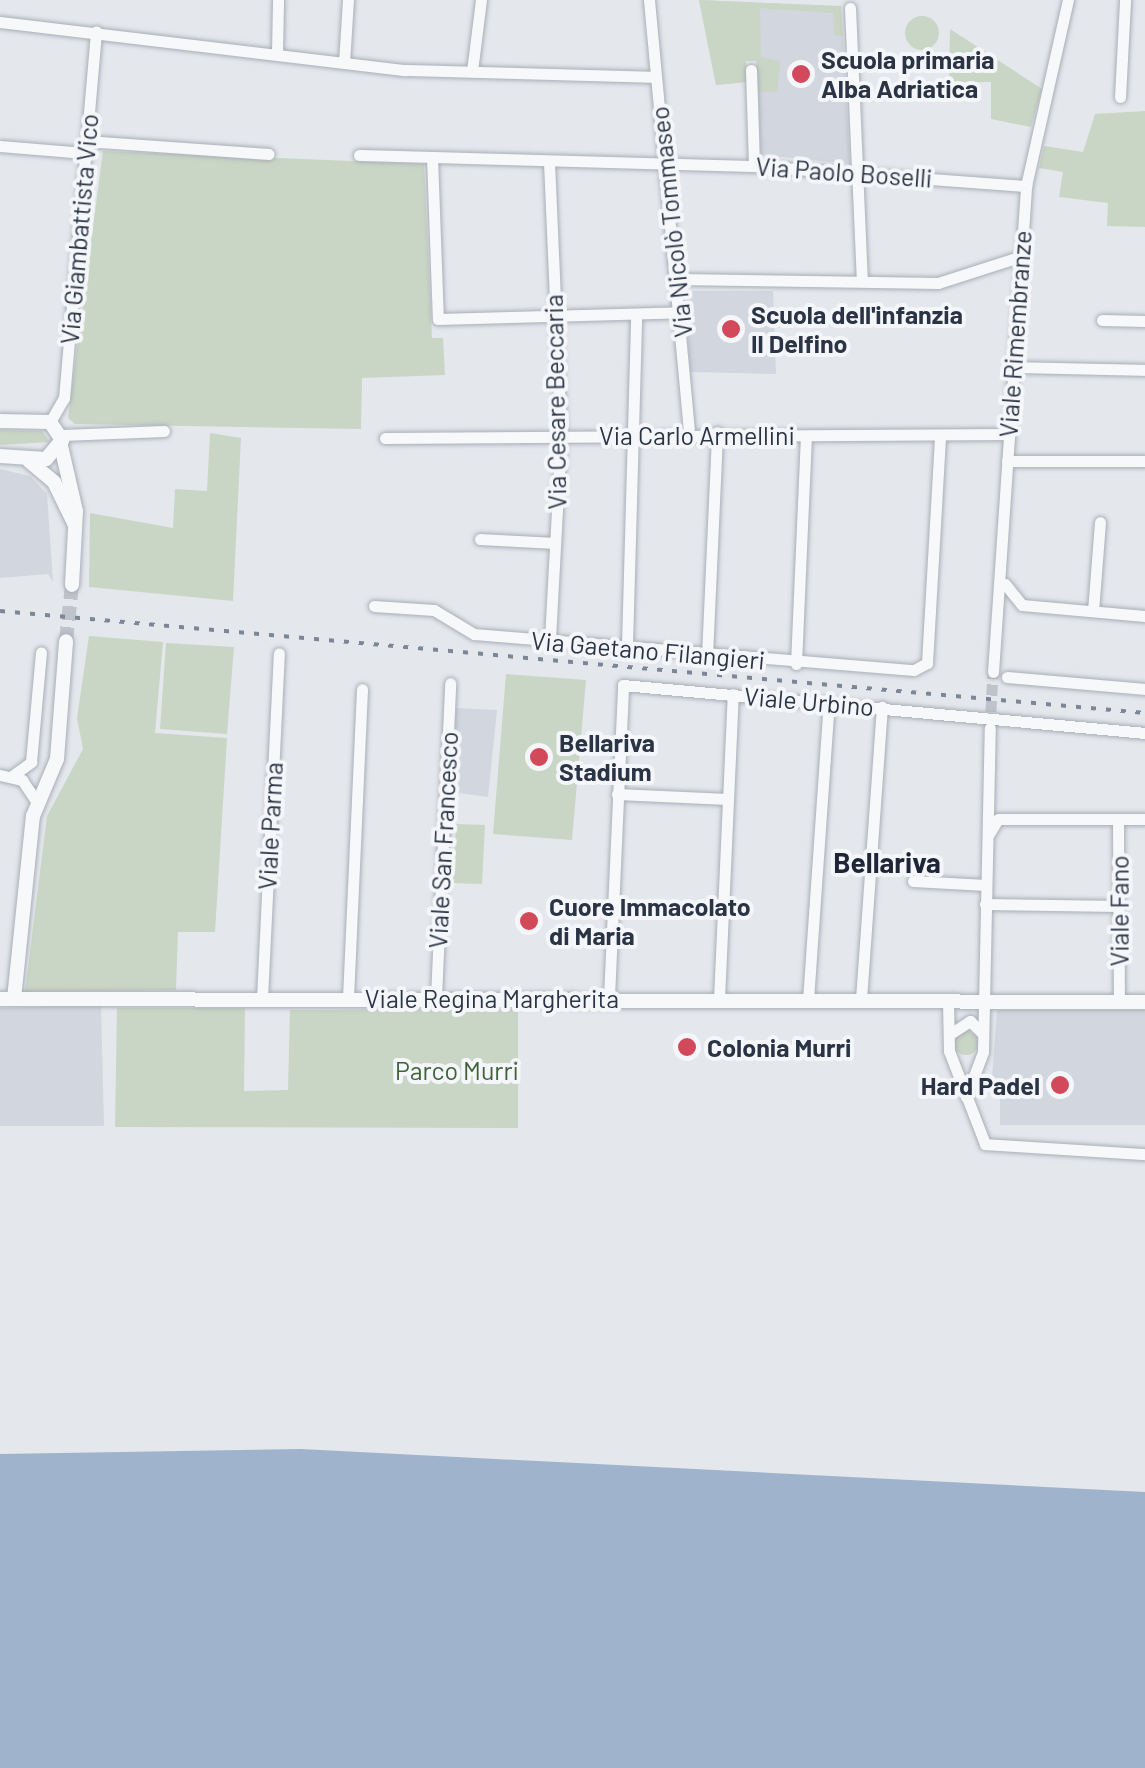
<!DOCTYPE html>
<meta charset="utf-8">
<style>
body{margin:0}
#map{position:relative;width:1145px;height:1768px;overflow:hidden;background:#e4e7ec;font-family:Barlow,sans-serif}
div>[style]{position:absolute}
.built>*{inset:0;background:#d2d6de}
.green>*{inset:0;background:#c9d6c5}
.round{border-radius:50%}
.water>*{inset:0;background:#9fb4cc}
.minor-tunnel>*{height:11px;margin-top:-5.5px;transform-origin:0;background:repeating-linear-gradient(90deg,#bfc3cb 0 11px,transparent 0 16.5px)}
.tertiary-tunnel>*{height:14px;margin-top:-7px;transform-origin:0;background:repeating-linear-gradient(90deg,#bfc3cb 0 14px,transparent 0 21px)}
.roads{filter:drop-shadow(0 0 2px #a9aeb7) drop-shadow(0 0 2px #a9aeb7)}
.minor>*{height:11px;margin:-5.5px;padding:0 5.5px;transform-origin:5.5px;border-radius:5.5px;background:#f7f8fa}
.tertiary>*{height:14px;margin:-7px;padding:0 7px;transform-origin:7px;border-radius:7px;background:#f7f8fa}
.rail>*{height:4px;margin-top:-2px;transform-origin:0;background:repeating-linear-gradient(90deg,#7d8696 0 5px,transparent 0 15px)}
.dots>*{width:28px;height:28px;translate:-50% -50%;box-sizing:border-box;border:5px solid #f4f6f9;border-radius:50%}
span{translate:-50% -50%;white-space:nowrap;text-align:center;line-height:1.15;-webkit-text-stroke:8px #f4f6f9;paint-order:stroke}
.poi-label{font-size:25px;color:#2b3445;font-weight:700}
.left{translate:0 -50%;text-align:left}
.right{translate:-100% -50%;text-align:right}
.street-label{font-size:25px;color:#2b3445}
.park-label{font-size:25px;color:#3f6138}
.neighbourhood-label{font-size:28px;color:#1d2536;font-weight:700}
</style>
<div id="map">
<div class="built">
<div style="clip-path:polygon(699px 0,841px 7px,850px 164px,761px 155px,757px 61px,746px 61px,746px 82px,716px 85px)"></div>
<div style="clip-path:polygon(686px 291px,773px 291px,776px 374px,690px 372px)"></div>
<div style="clip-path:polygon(0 469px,30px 476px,47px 494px,53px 582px,48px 574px,0 578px)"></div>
<div style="clip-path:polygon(456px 708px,497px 710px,488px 797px,452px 792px)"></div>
<div style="clip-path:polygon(101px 1005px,104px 1126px,0 1126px,0 1008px)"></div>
<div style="clip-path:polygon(997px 1010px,1145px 1010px,1145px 1125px,1000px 1125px,1000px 1094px,991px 1092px)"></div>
</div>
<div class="green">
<div style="clip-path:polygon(699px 0,841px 6px,843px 36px,834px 35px,833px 13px,760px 8px,761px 57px,780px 61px,777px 92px,758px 92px,756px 60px,746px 61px,746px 82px,716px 85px)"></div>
<div class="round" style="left:905px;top:16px;width:34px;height:34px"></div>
<div style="clip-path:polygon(950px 29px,1042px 89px,1031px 127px,991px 119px,991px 82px,949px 82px)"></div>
<div style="clip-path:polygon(1145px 111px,1145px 227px,1107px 226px,1108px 203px,1059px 197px,1063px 172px,1039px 168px,1044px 146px,1083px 152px,1095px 114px)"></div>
<div style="clip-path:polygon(103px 151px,424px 164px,432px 338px,443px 338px,445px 375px,362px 378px,361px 429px,75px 424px,68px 418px)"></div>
<div style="clip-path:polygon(0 430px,42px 431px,50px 442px,0 445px)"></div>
<div style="clip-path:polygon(210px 433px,241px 438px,233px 601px,89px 587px,90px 513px,173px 528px,175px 489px,207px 491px)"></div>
<div style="clip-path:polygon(89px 636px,163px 642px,155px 733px,227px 738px,215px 932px,178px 932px,176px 990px,25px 992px,47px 816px,83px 749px,77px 718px)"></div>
<div style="clip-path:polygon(166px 643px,234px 647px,227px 734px,160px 729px)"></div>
<div style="clip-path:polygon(506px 674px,586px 680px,572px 840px,493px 834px)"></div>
<div style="clip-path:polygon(456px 824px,485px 825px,482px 884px,453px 883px)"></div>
<div style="clip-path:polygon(117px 1008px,245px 1008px,244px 1091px,288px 1090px,290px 1010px,518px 1009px,518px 1128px,115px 1127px)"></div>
<div class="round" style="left:954px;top:1031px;width:24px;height:24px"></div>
</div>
<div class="water">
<div style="clip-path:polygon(301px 1449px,1145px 1492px,1145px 1768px,0 1768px,0 1454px)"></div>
</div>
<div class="minor-tunnel">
<div style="left:990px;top:728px;width:56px;rotate:-86.9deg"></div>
</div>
<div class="tertiary-tunnel">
<div style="left:66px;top:641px;width:56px;rotate:-83.9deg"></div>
</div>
<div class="roads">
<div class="minor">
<div style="left:649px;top:0;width:431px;rotate:84.7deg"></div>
<div style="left:850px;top:8px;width:273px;rotate:87.5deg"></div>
<div style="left:0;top:22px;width:408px;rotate:6.8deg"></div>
<div style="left:405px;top:70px;width:249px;rotate:1.6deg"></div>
<div style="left:277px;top:54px;width:54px;rotate:-88.9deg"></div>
<div style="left:344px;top:63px;width:63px;rotate:-86.4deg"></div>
<div style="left:751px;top:70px;width:96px;rotate:88.2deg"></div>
<div style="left:472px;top:71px;width:72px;rotate:-82.8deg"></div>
<div style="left:1120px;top:97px;width:97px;rotate:-87deg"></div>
<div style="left:86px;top:141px;width:183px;rotate:4.1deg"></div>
<div style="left:0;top:146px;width:85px;rotate:4.7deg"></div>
<div style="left:359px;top:155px;width:395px;rotate:1.6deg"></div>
<div style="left:754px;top:166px;width:273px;rotate:4.2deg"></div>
<div style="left:432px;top:157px;width:162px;rotate:87.9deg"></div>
<div style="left:438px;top:319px;width:244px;rotate:-1.6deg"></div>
<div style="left:549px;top:162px;width:274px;rotate:87.5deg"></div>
<div style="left:561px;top:436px;width:205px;rotate:93.1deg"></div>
<div style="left:679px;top:279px;width:259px;rotate:0.9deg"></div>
<div style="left:938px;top:283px;width:85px;rotate:-17.8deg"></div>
<div style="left:1102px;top:320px;width:43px;rotate:1.3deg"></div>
<div style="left:1013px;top:367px;width:132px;rotate:1.3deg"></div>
<div style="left:50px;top:422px;width:28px;rotate:-60deg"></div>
<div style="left:64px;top:398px;width:368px;rotate:-85deg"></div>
<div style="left:62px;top:435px;width:102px;rotate:-2.2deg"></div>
<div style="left:385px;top:438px;width:624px;rotate:-0.37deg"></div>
<div style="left:1007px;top:461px;width:138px"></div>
<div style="left:480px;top:539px;width:75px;rotate:3.1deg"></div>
<div style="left:1005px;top:584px;width:27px;rotate:51deg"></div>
<div style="left:1022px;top:605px;width:123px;rotate:5.1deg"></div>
<div style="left:374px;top:606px;width:60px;rotate:3.8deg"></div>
<div style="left:434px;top:610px;width:47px;rotate:31deg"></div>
<div style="left:474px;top:634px;width:441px;rotate:4.7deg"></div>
<div style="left:914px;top:670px;width:15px;rotate:-28deg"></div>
<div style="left:927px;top:663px;width:228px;rotate:-86.7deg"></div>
<div style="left:1093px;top:611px;width:89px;rotate:-85.5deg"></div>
<div style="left:627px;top:645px;width:331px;rotate:-88.4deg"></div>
<div style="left:707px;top:656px;width:224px;rotate:-87.4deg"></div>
<div style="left:796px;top:664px;width:228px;rotate:-87.5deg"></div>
<div style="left:993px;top:672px;width:487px;rotate:-86.1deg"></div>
<div style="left:1026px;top:186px;width:191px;rotate:-77.3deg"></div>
<div style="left:1007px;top:677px;width:139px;rotate:5deg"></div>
<div style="left:0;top:775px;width:23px;rotate:13deg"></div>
<div style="left:22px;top:780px;width:27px;rotate:56deg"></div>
<div style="left:12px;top:776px;width:24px;rotate:-36deg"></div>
<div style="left:31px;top:762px;width:110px;rotate:-84.8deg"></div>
<div style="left:617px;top:794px;width:111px;rotate:2.6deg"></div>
<div style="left:1118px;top:819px;width:184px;rotate:89.7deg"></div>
<div style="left:989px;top:834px;width:17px;rotate:-59deg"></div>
<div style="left:998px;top:819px;width:147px"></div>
<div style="left:913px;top:881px;width:73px;rotate:3.1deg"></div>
<div style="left:985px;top:904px;width:134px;rotate:0.9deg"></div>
<div style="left:436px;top:997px;width:314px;rotate:-87.4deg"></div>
<div style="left:609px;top:997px;width:312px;rotate:-87.4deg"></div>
<div style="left:623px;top:685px;width:524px;rotate:5.25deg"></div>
<div style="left:262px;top:998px;width:345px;rotate:-87.2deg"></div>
<div style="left:348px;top:998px;width:309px;rotate:-87.4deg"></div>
<div style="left:719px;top:999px;width:305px;rotate:-87.4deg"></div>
<div style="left:861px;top:999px;width:293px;rotate:-85.9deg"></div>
<div style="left:808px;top:1000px;width:299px;rotate:-86deg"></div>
<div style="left:948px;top:1000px;width:51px;rotate:88.9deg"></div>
<div style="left:949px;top:1051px;width:100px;rotate:68.8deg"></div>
<div style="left:985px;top:1144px;width:160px;rotate:3.6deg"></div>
<div style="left:950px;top:1034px;width:24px;rotate:-33deg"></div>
<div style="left:970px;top:1021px;width:18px;rotate:45deg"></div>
<div style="left:966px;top:1097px;width:48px;rotate:-69.3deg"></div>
<div style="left:983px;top:1052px;width:324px;rotate:-88.8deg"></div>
</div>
<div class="tertiary">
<div style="left:0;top:421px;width:50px;rotate:1.1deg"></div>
<div style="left:50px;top:422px;width:22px;rotate:56deg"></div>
<div style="left:62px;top:440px;width:25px;rotate:130deg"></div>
<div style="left:46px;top:459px;width:46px;rotate:-176.3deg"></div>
<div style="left:61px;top:446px;width:67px;rotate:77deg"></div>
<div style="left:76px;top:511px;width:74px;rotate:93.1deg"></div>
<div style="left:29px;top:461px;width:33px;rotate:40deg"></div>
<div style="left:54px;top:482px;width:46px;rotate:64deg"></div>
<div style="left:0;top:999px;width:1145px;rotate:0.15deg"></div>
<div style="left:14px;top:999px;width:184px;rotate:-84.1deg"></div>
<div style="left:33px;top:816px;width:62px;rotate:-67.2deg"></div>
<div style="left:57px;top:759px;width:118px;rotate:-85.6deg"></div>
</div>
</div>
<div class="rail">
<div style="left:0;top:611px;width:1150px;rotate:5.09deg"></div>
</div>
<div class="dots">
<div style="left:801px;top:74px;background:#d1495b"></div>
<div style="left:731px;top:329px;background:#d1495b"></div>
<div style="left:539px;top:757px;background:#d1495b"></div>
<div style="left:529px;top:921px;background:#d1495b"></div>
<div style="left:687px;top:1047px;background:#d1495b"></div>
<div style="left:1060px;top:1085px;background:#d1495b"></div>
</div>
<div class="poi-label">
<span class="left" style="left:821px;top:74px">Scuola primaria<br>Alba Adriatica</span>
<span class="left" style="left:751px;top:329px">Scuola dell'infanzia<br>Il Delfino</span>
<span class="left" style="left:559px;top:757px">Bellariva<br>Stadium</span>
<span class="left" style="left:549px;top:921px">Cuore Immacolato<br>di Maria</span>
<span class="left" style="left:707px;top:1047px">Colonia Murri</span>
<span class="right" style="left:1040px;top:1085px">Hard Padel</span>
</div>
<div class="street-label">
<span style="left:844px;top:172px;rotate:4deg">Via Paolo Boselli</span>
<span style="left:671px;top:222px;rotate:-96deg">Via Nicolò Tommaseo</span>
<span style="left:79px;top:229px;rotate:-85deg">Via Giambattista Vico</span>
<span style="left:1015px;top:334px;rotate:-86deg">Viale Rimembranze</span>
<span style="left:555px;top:402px;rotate:-91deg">Via Cesare Beccaria</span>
<span style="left:697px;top:435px">Via Carlo Armellini</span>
<span style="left:648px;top:650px;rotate:5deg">Via Gaetano Filangieri</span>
<span style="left:809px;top:701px;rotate:5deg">Viale Urbino</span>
<span style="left:270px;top:826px;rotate:-87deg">Viale Parma</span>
<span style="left:443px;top:840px;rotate:-87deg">Viale San Francesco</span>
<span style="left:1119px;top:911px;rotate:-90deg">Viale Fano</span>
<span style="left:492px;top:998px">Viale Regina Margherita</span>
</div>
<div class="park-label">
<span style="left:457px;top:1070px">Parco Murri</span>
</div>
<div class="neighbourhood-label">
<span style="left:887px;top:862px">Bellariva</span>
</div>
</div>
